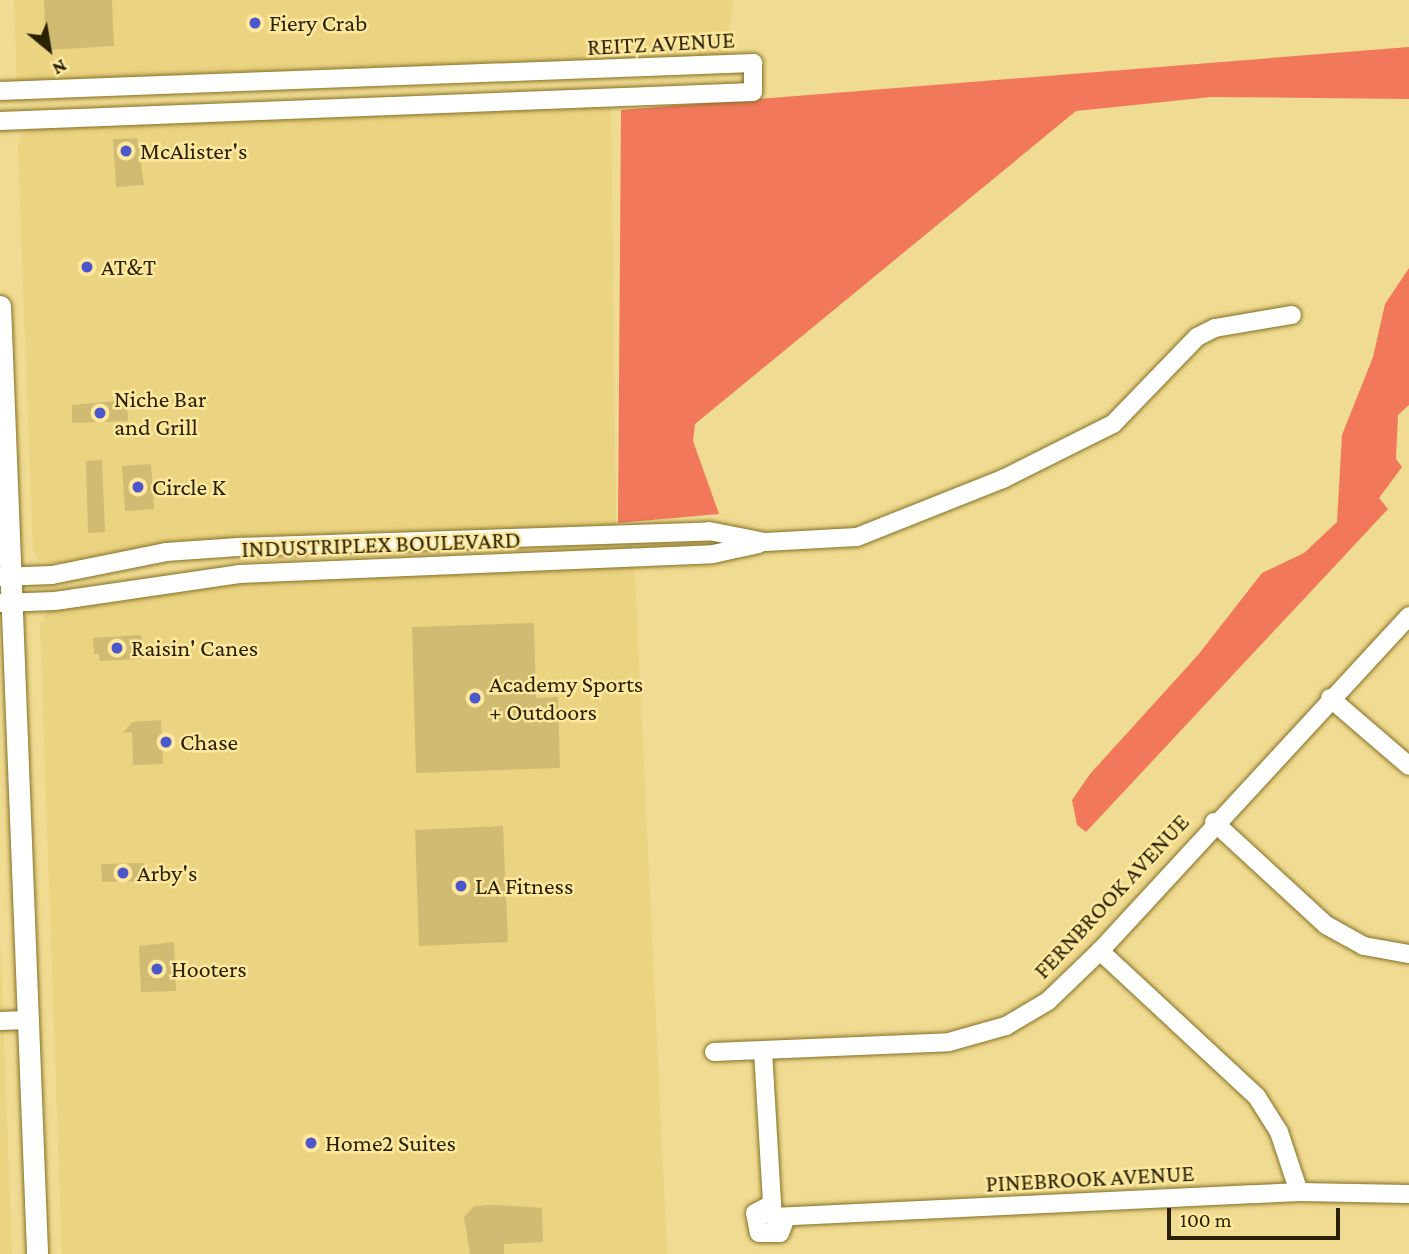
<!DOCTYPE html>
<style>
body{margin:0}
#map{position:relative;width:1409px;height:1254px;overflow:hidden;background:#efdb91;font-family:"Crimson Pro",serif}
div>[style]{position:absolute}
.built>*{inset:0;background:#ead381}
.forest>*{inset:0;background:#f1785b}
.building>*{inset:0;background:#cfbb72}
.roads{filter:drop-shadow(0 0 2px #847025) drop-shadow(0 0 2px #847025)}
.minor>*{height:18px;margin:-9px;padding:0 9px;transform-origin:9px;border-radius:9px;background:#fff}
.major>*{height:21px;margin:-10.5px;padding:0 10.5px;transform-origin:10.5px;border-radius:10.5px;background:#fff}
.dots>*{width:19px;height:19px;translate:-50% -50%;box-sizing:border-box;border:4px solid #fde89e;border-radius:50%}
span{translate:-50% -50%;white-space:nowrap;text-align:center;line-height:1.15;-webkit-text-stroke:5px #fde89e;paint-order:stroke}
.poi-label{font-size:24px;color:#2a2103}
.left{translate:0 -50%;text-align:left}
.street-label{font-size:24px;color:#2a2103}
.north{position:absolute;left:14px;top:14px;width:70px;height:70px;-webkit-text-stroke:5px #fde89e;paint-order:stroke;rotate:150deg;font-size:19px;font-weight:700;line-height:28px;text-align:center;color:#2a2103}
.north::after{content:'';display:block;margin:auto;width:24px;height:32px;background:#2a2103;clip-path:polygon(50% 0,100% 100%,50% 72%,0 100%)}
.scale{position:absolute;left:1167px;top:1208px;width:173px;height:32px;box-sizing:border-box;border:4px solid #2a2103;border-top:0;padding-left:9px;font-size:21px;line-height:24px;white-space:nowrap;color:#2a2103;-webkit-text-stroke:5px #fde89e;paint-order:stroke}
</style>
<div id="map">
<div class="built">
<div style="clip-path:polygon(14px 0,733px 0,727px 58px,17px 86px)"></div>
<div style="clip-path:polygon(611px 106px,616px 527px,72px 565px,39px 560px,33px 550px,18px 147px,24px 131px,35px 126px)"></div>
<div style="clip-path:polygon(634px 557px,667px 1254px,62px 1254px,40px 624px,55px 601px,159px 582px)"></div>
<div style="clip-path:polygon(0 934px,12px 1254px,0 1254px)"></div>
</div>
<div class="forest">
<div style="clip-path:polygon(1409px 47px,1409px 99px,1211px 97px,1076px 111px,695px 424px,693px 441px,719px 514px,618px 523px,621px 110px)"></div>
<div style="clip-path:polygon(1409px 268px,1409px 405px,1398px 415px,1396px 459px,1402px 467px,1379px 498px,1388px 509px,1086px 832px,1077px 825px,1072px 800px,1090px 774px,1198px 655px,1262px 573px,1304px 553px,1337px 522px,1342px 435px,1373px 357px,1385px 304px)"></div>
</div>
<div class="building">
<div style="clip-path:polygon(44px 0,112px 0,114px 46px,46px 50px)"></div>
<div style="clip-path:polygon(137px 138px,144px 185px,116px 187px,113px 139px)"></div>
<div style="clip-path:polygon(127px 400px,128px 421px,72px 423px,72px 405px)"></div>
<div style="clip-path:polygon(102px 460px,105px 532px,88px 533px,86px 461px)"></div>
<div style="clip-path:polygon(151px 464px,154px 509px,125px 511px,122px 466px)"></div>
<div style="clip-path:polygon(534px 623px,536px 698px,558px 697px,560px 768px,416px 773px,412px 627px)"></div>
<div style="clip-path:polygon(141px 635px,142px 659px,100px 661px,99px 654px,94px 654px,93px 638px)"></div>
<div style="clip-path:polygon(161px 720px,163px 764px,133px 765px,132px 732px,123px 733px,132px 722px)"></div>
<div style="clip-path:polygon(503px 826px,508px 942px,419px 946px,415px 830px)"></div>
<div style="clip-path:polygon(145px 863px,145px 881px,102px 882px,101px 864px)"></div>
<div style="clip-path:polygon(174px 942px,176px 991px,141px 992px,139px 946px)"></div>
<div style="clip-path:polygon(496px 1205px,542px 1208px,543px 1242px,504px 1244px,504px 1254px,470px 1254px,464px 1217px,474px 1206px)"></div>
</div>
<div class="roads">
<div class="minor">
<div style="left:0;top:91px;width:754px;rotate:-2.13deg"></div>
<div style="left:753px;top:63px;width:29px;rotate:90deg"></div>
<div style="left:753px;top:92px;width:754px;rotate:177.79deg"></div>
<div style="left:0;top:577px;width:52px;rotate:-2.2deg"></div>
<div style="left:52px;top:575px;width:116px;rotate:-11.4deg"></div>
<div style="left:166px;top:552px;width:72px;rotate:-4deg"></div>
<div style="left:238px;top:547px;width:471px;rotate:-1.9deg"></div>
<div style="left:709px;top:531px;width:57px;rotate:11.1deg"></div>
<div style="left:765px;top:542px;width:92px;rotate:-3.1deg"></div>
<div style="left:857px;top:537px;width:157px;rotate:-21.7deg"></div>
<div style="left:1003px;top:479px;width:123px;rotate:-26.6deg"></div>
<div style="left:1113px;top:424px;width:121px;rotate:-46deg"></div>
<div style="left:1197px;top:337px;width:20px;rotate:-27deg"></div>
<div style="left:1215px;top:328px;width:78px;rotate:-9.6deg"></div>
<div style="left:0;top:603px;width:55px;rotate:-2.1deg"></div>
<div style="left:55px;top:601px;width:186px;rotate:-8.3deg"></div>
<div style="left:239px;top:574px;width:474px;rotate:-2.4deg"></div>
<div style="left:713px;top:554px;width:47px;rotate:-12.3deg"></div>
<div style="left:1330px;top:698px;width:104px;rotate:40.7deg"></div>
<div style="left:1214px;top:822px;width:152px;rotate:42.6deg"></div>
<div style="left:1326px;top:925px;width:43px;rotate:28.9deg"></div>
<div style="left:1364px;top:946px;width:46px;rotate:10.1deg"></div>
<div style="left:1100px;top:951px;width:214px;rotate:42.9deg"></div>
<div style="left:1257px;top:1097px;width:41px;rotate:57.8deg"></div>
<div style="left:1279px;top:1132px;width:63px;rotate:71.6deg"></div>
<div style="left:0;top:1021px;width:27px;rotate:-2deg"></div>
<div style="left:763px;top:1051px;width:166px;rotate:86.6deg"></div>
<div style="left:773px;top:1217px;width:527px;rotate:-2.72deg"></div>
<div style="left:1299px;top:1192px;width:110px;rotate:1deg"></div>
<div style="left:714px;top:1052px;width:235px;rotate:-2.4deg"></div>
<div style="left:949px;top:1042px;width:59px;rotate:-15.7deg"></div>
<div style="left:1006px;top:1026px;width:49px;rotate:-30.8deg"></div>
<div style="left:1048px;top:1001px;width:72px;rotate:-43.9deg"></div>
<div style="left:1100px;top:951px;width:456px;rotate:-47.3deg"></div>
<div style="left:772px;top:1204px;width:19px;rotate:152deg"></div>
<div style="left:755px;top:1213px;width:20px;rotate:79deg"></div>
<div style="left:759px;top:1233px;width:21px"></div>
<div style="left:780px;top:1233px;width:17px;rotate:-69deg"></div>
</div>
<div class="major">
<div style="left:0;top:306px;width:949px;rotate:87.76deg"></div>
</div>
</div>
<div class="dots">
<div style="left:255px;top:23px;background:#4c57cc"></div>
<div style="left:126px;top:151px;background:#4c57cc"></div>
<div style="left:87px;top:267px;background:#4c57cc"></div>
<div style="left:100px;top:413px;background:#4c57cc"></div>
<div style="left:138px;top:487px;background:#4c57cc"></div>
<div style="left:117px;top:648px;background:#4c57cc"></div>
<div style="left:475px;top:698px;background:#4c57cc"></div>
<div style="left:166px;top:742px;background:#4c57cc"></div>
<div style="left:123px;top:873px;background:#4c57cc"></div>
<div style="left:461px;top:886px;background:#4c57cc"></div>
<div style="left:157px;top:969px;background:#4c57cc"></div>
<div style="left:311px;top:1143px;background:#4c57cc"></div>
</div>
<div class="poi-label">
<span class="left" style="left:269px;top:23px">Fiery Crab</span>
<span class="left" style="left:140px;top:151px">McAlister's</span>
<span class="left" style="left:101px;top:267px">AT&amp;T</span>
<span class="left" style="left:114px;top:413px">Niche Bar<br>and Grill</span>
<span class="left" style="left:152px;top:487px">Circle K</span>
<span class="left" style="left:131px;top:648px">Raisin' Canes</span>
<span class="left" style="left:489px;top:698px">Academy Sports<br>+ Outdoors</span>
<span class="left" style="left:180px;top:742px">Chase</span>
<span class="left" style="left:137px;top:873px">Arby's</span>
<span class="left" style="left:475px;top:886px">LA Fitness</span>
<span class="left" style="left:171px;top:969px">Hooters</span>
<span class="left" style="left:325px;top:1143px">Home2 Suites</span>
</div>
<div class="street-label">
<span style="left:661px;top:43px;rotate:-3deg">REITZ AVENUE</span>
<span style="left:381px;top:544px;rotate:-2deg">INDUSTRIPLEX BOULEVARD</span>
<span style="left:1111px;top:896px;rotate:-47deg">FERNBROOK AVENUE</span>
<span style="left:1090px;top:1178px;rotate:-3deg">PINEBROOK AVENUE</span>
</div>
<div class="north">N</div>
<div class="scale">100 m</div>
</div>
